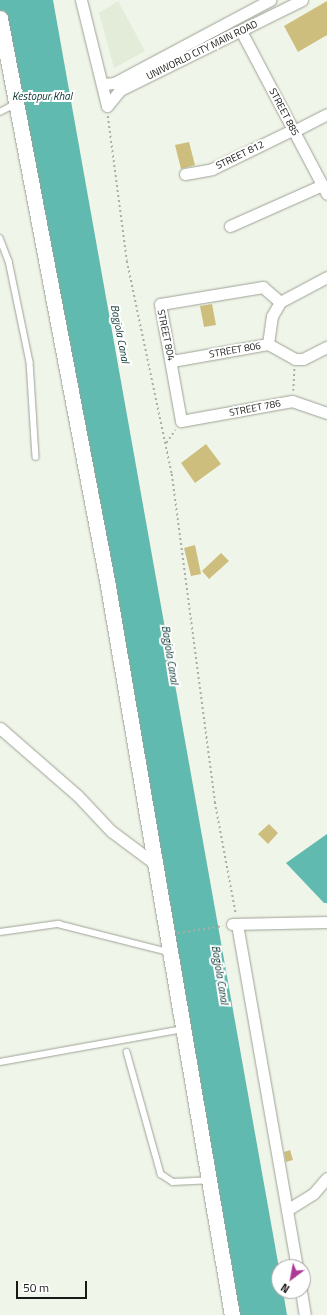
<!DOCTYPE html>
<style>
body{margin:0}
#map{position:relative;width:327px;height:1315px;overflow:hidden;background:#f0f5e9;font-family:"Titillium Web",sans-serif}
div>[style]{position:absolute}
.built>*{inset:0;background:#e3ecd8}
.water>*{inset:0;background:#61bab0}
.building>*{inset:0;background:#cebe7d}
.path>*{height:1.5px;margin-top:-0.75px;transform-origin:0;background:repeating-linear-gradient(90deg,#aaaea4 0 2px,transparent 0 5px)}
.roads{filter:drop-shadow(0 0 1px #9da296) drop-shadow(0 0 1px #9da296)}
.lane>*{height:5.5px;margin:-2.75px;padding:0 2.75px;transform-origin:2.75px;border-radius:2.75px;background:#fff}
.street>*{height:11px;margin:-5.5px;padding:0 5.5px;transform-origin:5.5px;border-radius:5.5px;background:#fff}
.secondary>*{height:15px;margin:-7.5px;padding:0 7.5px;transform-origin:7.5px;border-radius:7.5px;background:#fff}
span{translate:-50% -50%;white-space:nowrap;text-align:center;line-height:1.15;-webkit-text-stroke:4px #fff;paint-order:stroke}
.street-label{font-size:10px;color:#181a16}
.water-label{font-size:11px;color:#083430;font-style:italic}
.north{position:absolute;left:271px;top:1259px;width:40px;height:40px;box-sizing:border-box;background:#fff;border:1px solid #a3a3a2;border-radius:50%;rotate:212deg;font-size:11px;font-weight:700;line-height:16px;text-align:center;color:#181a16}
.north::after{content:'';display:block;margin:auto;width:14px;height:18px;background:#ad3b96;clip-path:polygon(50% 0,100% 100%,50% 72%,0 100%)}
.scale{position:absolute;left:16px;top:1281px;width:71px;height:18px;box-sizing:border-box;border:2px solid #181a16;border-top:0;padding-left:5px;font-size:12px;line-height:14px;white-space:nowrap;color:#181a16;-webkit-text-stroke:3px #fff;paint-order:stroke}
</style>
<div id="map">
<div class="built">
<div style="clip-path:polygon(118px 1px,145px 51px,114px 68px,99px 13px)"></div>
</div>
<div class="water">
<div style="clip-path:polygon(0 0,53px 0,279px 1268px,279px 1291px,283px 1291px,287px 1315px,232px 1315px,0 16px)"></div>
<div style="clip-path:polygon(327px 834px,327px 903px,324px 903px,286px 863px)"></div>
</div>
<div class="building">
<div style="clip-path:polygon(327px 1px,327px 35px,298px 52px,284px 26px)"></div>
<div style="clip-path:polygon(189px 142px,195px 165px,181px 169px,175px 145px)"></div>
<div style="clip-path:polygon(212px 304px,216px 325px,204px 327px,200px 306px)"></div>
<div style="clip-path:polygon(206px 444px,221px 464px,195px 483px,181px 463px)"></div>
<div style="clip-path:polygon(195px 545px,201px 574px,191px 576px,184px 548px)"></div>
<div style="clip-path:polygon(221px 553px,229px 561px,209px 579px,202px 571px)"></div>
<div style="clip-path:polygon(269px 824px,278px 833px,268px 844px,258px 834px)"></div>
<div style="clip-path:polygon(290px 1150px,293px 1160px,286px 1162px,284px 1152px)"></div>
</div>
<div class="path">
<div style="left:108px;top:116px;width:146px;rotate:82.5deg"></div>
<div style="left:127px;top:261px;width:218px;rotate:78.1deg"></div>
<div style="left:172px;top:474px;width:331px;rotate:82.5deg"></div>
<div style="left:215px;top:802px;width:114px;rotate:79.4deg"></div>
<div style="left:293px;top:391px;width:22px;rotate:-87deg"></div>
<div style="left:166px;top:443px;width:16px;rotate:-55deg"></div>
<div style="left:178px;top:933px;width:45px;rotate:-9deg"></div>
</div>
<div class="roads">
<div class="lane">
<div style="left:0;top:112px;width:17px;rotate:-28deg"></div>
<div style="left:0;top:238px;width:25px;rotate:69deg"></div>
<div style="left:9px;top:261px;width:103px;rotate:78.3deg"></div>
<div style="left:30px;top:362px;width:95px;rotate:86.4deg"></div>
<div style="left:0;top:932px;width:59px;rotate:-7.9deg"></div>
<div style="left:58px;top:924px;width:114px;rotate:14.2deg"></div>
<div style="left:127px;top:1052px;width:127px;rotate:74.4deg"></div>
<div style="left:161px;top:1174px;width:14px;rotate:34deg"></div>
<div style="left:173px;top:1182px;width:35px;rotate:-3deg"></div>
<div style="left:0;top:1062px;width:186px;rotate:-10.2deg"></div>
</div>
<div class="street">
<div style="left:81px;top:0;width:109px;rotate:76.2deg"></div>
<div style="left:241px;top:31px;width:184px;rotate:62.2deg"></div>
<div style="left:103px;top:84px;width:11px;rotate:-5deg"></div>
<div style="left:114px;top:83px;width:177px;rotate:-28deg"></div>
<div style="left:107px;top:106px;width:21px;rotate:-51deg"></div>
<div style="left:120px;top:90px;width:203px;rotate:-26.3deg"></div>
<div style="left:294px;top:131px;width:37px;rotate:-27deg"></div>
<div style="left:185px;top:174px;width:27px;rotate:-10deg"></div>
<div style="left:212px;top:169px;width:91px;rotate:-26deg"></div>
<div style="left:230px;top:226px;width:101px;rotate:-24deg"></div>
<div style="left:280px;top:302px;width:23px;rotate:-139deg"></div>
<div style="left:263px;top:287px;width:104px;rotate:170.6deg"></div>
<div style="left:160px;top:304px;width:119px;rotate:79.8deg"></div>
<div style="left:181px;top:421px;width:113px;rotate:-10.2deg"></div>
<div style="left:292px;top:401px;width:37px;rotate:19deg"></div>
<div style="left:280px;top:302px;width:53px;rotate:-28deg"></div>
<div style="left:268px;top:344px;width:28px;rotate:-82deg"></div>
<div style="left:272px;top:316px;width:16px;rotate:-60deg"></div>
<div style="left:172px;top:361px;width:97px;rotate:-10deg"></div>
<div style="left:268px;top:344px;width:31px;rotate:29deg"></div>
<div style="left:295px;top:359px;width:8px"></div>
<div style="left:303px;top:359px;width:27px;rotate:-27deg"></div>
<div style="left:0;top:728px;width:103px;rotate:41.1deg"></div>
<div style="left:78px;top:796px;width:48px;rotate:46.7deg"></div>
<div style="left:111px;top:831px;width:54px;rotate:36.7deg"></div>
<div style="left:232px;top:924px;width:95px;rotate:-1.2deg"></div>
<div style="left:237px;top:924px;width:348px;rotate:80.1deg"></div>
<div style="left:287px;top:1210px;width:31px;rotate:-32deg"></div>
<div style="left:313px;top:1194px;width:21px;rotate:-49deg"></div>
<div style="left:301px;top:1291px;width:24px;rotate:81deg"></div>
</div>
<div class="secondary">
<div style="left:0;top:18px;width:578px;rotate:79.23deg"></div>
<div style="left:108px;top:586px;width:739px;rotate:80.35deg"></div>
</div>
</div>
<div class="street-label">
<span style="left:202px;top:50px;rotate:-26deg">UNIWORLD CITY MAIN ROAD</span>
<span style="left:284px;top:112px;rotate:62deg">STREET 885</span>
<span style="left:240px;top:155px;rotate:-26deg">STREET 812</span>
<span style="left:166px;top:335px;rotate:78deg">STREET 804</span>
<span style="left:235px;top:350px;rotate:-10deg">STREET 806</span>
<span style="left:255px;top:408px;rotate:-11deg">STREET 786</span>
</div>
<div class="water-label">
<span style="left:42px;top:96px">Kestopur Khal</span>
<span style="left:120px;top:334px;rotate:79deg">Bagjola Canal</span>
<span style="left:170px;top:655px;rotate:81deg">Bagjola Canal</span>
<span style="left:220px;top:975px;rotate:81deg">Bagjola Canal</span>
</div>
<div class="north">N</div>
<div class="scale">50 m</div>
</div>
